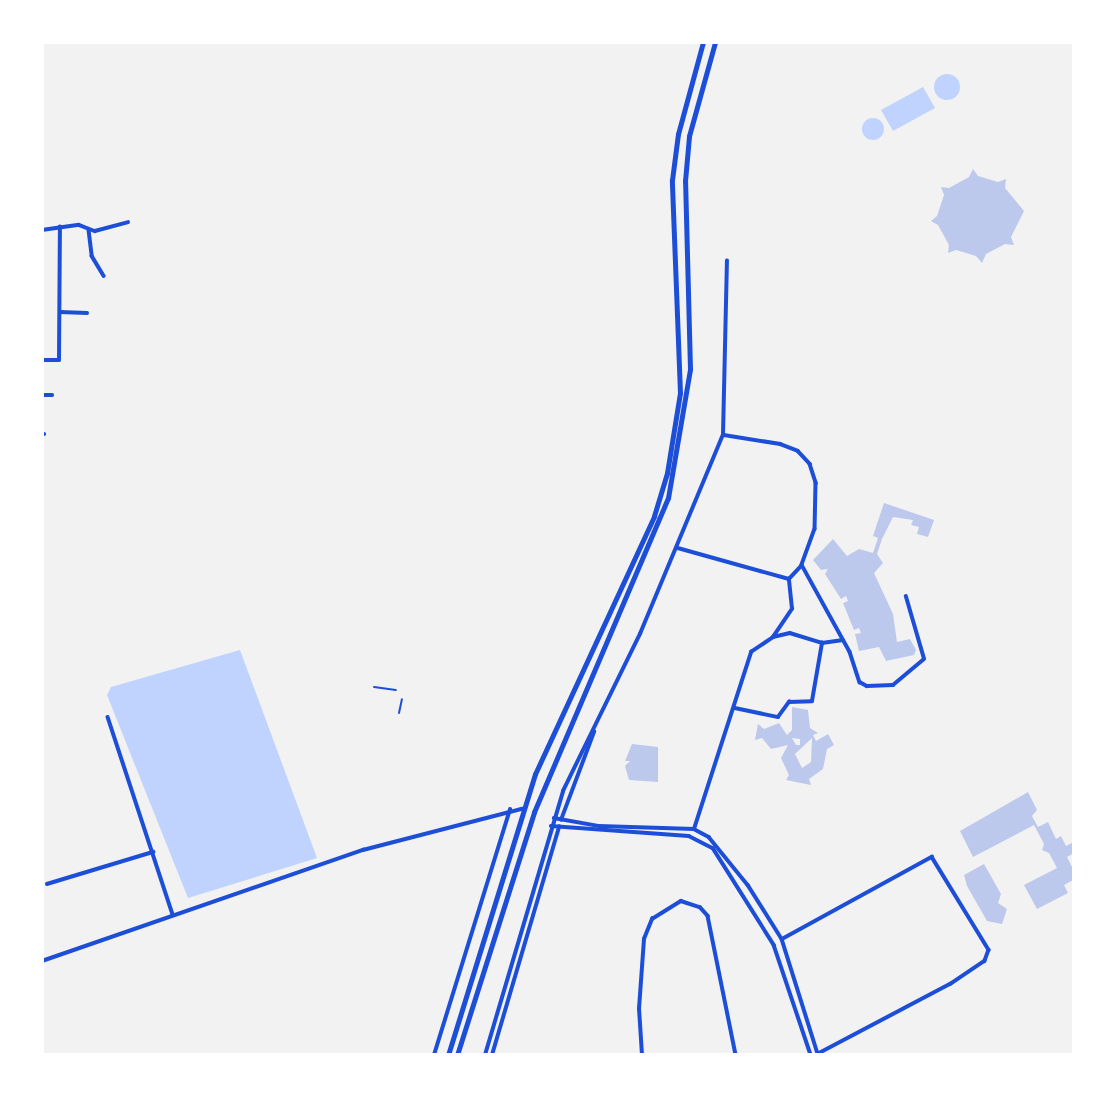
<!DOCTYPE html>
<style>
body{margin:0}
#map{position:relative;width:1116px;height:1097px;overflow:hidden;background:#f2f2f2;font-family:"IBM Plex Sans",sans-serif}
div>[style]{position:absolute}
.water>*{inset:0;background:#bfd3fe}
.round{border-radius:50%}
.building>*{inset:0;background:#bdc9ec}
.service>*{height:2px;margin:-1px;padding:0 1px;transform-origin:1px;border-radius:1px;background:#1d4ed8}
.minor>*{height:3.5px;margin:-1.75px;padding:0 1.75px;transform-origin:1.75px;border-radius:1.75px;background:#1d4ed8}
.primary>*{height:5px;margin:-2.5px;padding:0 2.5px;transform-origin:2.5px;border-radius:2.5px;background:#1d4ed8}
span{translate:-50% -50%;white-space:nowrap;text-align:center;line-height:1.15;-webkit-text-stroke:7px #fff;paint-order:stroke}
.frame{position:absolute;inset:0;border:44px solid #fff;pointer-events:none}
</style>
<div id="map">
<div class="water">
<div class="round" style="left:934px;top:74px;width:26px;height:26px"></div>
<div style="clip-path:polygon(923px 87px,935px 108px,893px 131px,881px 110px)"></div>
<div class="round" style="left:862px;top:118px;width:22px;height:22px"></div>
<div style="clip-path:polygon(240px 650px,317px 858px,188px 898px,107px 695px,111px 687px)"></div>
</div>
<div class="building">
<div style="clip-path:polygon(973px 169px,978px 176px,998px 182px,1006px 179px,1005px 188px,1024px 211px,1011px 237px,1014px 245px,1005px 244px,986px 254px,982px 263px,976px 256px,956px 250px,948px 253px,949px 245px,938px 225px,931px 221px,937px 216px,944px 195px,941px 187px,949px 188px,969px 177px)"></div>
<div style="clip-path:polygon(884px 503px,934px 520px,928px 537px,917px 534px,919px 527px,911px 525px,913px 520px,893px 517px,882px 539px,877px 554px,883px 563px,874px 573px,893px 614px,897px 642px,910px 639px,916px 650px,914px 655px,886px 661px,879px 647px,859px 651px,855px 634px,861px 633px,859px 628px,854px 630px,843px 603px,848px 601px,846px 596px,841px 599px,825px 574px,828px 569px,821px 570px,813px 560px,833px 539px,847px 556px,859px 549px,873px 553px,878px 538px,873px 536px)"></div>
<div style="clip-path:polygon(evenodd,792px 707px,808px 710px,810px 728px,818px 733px,813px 735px,816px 741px,828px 734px,834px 745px,827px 749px,823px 769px,809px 779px,811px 785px,786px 780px,789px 775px,781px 758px,788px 745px,771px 749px,762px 738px,755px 740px,758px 724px,764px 729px,779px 723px,787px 735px,792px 730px,792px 707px,792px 738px,800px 739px,800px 745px,796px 745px,792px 738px,792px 707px,812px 738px,811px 762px,802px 768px,795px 754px,812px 738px)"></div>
<div style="clip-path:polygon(632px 744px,658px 747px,658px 782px,629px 780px,625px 766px,630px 761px,625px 761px)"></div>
<div style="clip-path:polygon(1028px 792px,1037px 810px,1032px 816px,1038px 827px,1048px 822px,1056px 839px,1061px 836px,1066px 846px,1074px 842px,1074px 853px,1067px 857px,1074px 871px,1073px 880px,1064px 885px,1068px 893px,1037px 909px,1024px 885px,1057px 868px,1049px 853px,1042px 850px,1044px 844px,1034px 825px,973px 857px,960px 831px)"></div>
<div style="clip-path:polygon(984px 864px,1001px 894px,998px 903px,1007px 909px,1002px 924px,987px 921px,967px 886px,964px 875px)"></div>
</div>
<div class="service">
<div style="left:374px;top:687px;width:22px;rotate:8deg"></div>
<div style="left:399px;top:713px;width:14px;rotate:-78deg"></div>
</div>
<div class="minor">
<div style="left:42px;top:230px;width:37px;rotate:-8deg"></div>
<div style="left:79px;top:225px;width:17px;rotate:21deg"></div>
<div style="left:95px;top:231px;width:34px;rotate:-15deg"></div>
<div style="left:89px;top:230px;width:26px;rotate:83deg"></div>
<div style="left:92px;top:256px;width:23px;rotate:59deg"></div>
<div style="left:60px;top:312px;width:27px;rotate:2deg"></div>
<div style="left:42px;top:360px;width:17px"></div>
<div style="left:59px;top:360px;width:133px;rotate:-89.6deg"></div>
<div style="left:42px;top:395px;width:10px"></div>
<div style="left:42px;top:434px;width:2px"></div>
<div style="left:724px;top:435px;width:57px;rotate:9.1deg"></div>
<div style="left:780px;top:444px;width:19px;rotate:21deg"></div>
<div style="left:798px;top:451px;width:18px;rotate:47deg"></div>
<div style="left:810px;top:464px;width:20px;rotate:72deg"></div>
<div style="left:816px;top:483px;width:46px;rotate:91.2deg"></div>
<div style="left:815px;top:529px;width:38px;rotate:110deg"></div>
<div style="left:802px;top:565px;width:99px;rotate:61.1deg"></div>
<div style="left:850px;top:652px;width:32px;rotate:72deg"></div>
<div style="left:860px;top:682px;width:8px;rotate:30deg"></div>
<div style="left:867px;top:686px;width:26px;rotate:-2deg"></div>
<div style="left:893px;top:685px;width:40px;rotate:-40deg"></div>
<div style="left:924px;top:659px;width:65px;rotate:-106.2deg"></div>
<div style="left:678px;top:548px;width:115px;rotate:15.6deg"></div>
<div style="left:773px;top:637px;width:34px;rotate:-56deg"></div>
<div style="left:792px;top:609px;width:30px;rotate:-96deg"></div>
<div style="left:789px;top:579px;width:18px;rotate:-47deg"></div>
<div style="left:735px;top:708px;width:44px;rotate:11.8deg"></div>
<div style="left:778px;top:717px;width:19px;rotate:-54deg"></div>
<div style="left:789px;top:702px;width:23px;rotate:-2deg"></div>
<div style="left:812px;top:701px;width:59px;rotate:-80.2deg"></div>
<div style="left:108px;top:717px;width:208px;rotate:71.8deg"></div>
<div style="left:554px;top:818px;width:46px;rotate:10.1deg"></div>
<div style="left:599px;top:826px;width:95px;rotate:1.8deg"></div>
<div style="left:694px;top:829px;width:17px;rotate:28deg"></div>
<div style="left:709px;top:837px;width:62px;rotate:50.9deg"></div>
<div style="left:748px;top:885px;width:64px;rotate:57.8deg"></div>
<div style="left:782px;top:939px;width:121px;rotate:72.6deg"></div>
<div style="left:561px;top:820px;width:94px;rotate:-69.4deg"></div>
<div style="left:551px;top:826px;width:138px;rotate:4.1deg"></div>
<div style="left:689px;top:836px;width:27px;rotate:27deg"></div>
<div style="left:713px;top:848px;width:115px;rotate:57.8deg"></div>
<div style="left:774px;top:945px;width:116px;rotate:71.4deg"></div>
<div style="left:694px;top:829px;width:186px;rotate:-72.1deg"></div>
<div style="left:751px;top:652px;width:27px;rotate:-34deg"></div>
<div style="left:773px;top:637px;width:17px;rotate:-13deg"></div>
<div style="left:790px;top:633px;width:34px;rotate:17deg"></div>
<div style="left:822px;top:643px;width:21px;rotate:-8deg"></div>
<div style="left:47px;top:884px;width:111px;rotate:-16.8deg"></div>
<div style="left:782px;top:939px;width:171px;rotate:-28.7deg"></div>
<div style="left:932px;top:857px;width:109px;rotate:58.5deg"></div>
<div style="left:989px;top:950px;width:12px;rotate:110deg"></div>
<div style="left:985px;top:961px;width:41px;rotate:145.9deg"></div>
<div style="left:951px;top:984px;width:150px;rotate:152.2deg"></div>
<div style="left:42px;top:961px;width:340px;rotate:-19.1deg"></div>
<div style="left:363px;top:850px;width:164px;rotate:-14.5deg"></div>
<div style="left:434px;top:1055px;width:257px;rotate:-72.8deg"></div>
<div style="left:485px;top:1055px;width:275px;rotate:-73.5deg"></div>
<div style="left:563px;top:791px;width:175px;rotate:-63.9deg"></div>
<div style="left:640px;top:634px;width:216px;rotate:-67.4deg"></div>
<div style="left:723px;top:435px;width:174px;rotate:-88.7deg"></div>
<div style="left:492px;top:1055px;width:238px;rotate:-73.6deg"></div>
<div style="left:642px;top:1055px;width:46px;rotate:-93.7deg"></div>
<div style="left:639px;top:1009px;width:70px;rotate:-85.9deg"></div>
<div style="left:644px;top:939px;width:22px;rotate:-68deg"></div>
<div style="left:652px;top:919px;width:34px;rotate:-32deg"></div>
<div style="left:681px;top:901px;width:20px;rotate:18deg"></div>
<div style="left:700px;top:907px;width:12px;rotate:48deg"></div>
<div style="left:708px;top:916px;width:142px;rotate:78.6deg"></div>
</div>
<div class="primary">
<div style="left:448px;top:1055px;width:294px;rotate:-72.8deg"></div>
<div style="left:535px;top:774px;width:284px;rotate:-65.2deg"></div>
<div style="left:654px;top:516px;width:45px;rotate:-73.2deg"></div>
<div style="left:667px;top:473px;width:81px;rotate:-80.8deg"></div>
<div style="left:680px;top:393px;width:213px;rotate:-92.2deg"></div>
<div style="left:672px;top:180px;width:46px;rotate:-82.6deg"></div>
<div style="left:678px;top:134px;width:95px;rotate:-74.8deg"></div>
<div style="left:457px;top:1055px;width:255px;rotate:-72.4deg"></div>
<div style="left:534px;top:812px;width:341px;rotate:-66.9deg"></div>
<div style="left:668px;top:498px;width:131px;rotate:-80.3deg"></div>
<div style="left:690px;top:369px;width:188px;rotate:-91.5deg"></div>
<div style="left:685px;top:181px;width:45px;rotate:-84.9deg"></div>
<div style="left:689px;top:136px;width:98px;rotate:-74.5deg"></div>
</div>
<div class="frame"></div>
</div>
